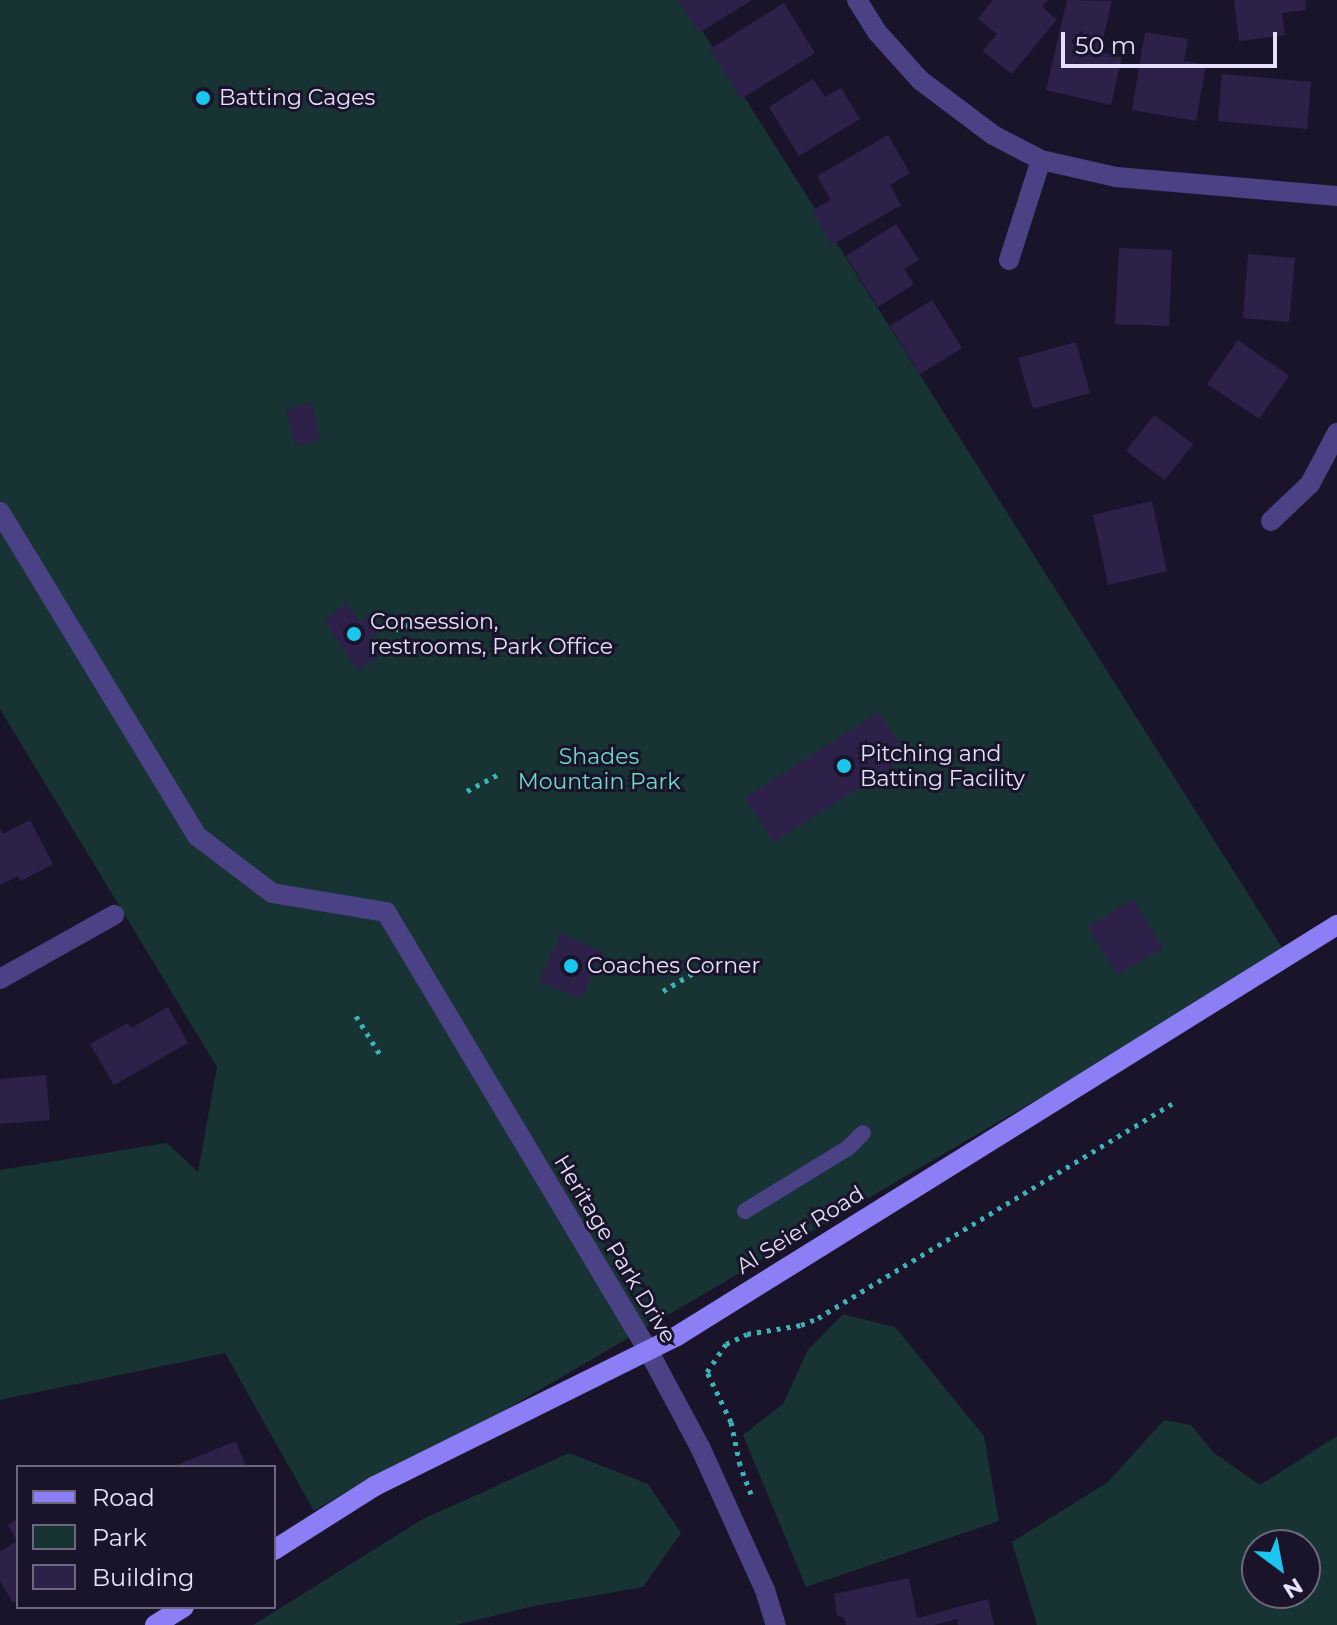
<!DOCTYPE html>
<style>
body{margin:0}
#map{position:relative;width:1337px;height:1625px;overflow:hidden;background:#1a142b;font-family:Montserrat,sans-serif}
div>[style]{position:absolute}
.green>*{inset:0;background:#173334}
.building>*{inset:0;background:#2d214a}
.path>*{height:5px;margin-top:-2.5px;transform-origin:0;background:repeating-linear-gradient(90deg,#3bb2b5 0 4px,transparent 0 10px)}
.lane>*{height:16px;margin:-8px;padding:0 8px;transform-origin:8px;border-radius:8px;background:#4b4286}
.street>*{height:20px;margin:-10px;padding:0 10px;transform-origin:10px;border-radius:10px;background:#4b4286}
.secondary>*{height:20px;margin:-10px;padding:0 10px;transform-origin:10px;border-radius:10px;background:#8c7ef5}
.dots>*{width:22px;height:22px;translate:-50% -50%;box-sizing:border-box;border:4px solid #1a142b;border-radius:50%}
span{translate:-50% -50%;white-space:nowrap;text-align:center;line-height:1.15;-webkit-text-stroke:6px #1a142b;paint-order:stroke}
.poi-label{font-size:22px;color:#e6e0fd}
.left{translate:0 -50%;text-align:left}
.park-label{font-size:22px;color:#6fd9c8}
.street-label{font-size:22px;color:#e6e0fd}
.legend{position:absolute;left:16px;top:1465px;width:260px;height:144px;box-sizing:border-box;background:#1a142b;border:2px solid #6c667f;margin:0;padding:10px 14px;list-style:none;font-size:24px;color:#e6e0fd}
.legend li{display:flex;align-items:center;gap:16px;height:40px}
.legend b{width:40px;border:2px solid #6c667f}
.north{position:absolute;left:1241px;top:1529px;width:80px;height:80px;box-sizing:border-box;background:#1a142b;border:2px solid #6c667f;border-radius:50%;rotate:148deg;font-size:22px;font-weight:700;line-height:32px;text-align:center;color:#e6e0fd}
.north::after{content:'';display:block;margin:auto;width:28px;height:36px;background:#1bc6ee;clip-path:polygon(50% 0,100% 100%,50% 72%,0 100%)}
.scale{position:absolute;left:1061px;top:32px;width:216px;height:36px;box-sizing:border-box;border:4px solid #e6e0fd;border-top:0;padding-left:10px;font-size:24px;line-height:28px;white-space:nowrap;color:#e6e0fd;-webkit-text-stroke:6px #1a142b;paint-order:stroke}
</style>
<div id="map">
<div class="green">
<div style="clip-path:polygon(0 0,683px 0,1286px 954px,375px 1486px,370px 1478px,314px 1511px,225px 1353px,0 1400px,0 1170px,167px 1143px,198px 1172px,217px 1067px,0 709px)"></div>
<div style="clip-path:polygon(843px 1314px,895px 1327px,984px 1436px,999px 1521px,806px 1587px,743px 1435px,783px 1404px,808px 1350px)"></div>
<div style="clip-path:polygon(evenodd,1164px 1420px,1191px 1425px,1214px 1453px,1260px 1485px,1337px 1436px,1337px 1625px,1037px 1625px,1012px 1542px,1108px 1482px,1164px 1420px,1257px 1545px,1305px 1545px,1305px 1593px,1257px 1593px,1257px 1545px)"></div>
<div style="clip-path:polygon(569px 1453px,648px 1484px,681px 1533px,643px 1587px,529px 1607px,456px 1625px,253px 1625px,423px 1519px)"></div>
</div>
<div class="building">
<div style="clip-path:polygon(678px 0,752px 0,699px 33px)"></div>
<div style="clip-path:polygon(993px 0,1048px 0,1042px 7px,1057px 19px,1012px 74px,983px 51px,997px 34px,978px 19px)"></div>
<div style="clip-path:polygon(1067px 0,1112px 1px,1100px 52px,1122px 57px,1111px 105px,1046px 90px)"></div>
<div style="clip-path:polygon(1234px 0,1305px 0,1306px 10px,1282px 13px,1285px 35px,1239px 41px)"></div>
<div style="clip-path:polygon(784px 3px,815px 53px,741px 99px,710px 49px)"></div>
<div style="clip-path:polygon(1145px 32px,1188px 39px,1184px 61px,1206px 65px,1196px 121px,1132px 110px)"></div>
<div style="clip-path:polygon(1222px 74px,1311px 82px,1307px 129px,1218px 121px)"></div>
<div style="clip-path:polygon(813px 79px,825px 97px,841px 88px,860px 119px,799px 156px,769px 107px)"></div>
<div style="clip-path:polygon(888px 135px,910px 173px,890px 185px,901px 205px,832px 245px,812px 210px,831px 200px,817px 176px)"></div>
<div style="clip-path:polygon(896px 224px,919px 260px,904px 269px,914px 284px,878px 307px,846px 256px)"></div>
<div style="clip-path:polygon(1119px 248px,1172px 250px,1169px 326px,1115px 324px)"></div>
<div style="clip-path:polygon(1248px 254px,1295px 258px,1289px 322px,1243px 318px)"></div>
<div style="clip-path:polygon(932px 300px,962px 348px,920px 374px,890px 326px)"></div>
<div style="clip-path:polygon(1238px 340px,1289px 376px,1259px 419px,1207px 384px)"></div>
<div style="clip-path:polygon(1076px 342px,1090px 393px,1033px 409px,1018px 358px)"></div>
<div style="clip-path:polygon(311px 402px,321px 440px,296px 446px,286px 410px)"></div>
<div style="clip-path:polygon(1154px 415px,1193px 444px,1165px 480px,1126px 451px)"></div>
<div style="clip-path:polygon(1152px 501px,1167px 571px,1108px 585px,1093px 515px)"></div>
<div style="clip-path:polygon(347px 603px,359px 621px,371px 614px,382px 630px,369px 638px,381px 655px,358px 671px,324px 620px)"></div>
<div style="clip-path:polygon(879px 712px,907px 757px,774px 842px,745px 798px)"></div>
<div style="clip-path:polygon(30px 820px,53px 864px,21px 881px,18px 876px,0 885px,0 828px,3px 834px)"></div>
<div style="clip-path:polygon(1133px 899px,1163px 948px,1117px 975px,1088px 927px)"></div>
<div style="clip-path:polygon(561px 933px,603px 952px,581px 999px,539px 981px)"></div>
<div style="clip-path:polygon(168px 1007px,188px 1043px,114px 1085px,90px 1044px,128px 1023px,131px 1028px)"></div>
<div style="clip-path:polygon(46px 1075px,50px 1120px,0 1124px,0 1079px)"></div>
<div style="clip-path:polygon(236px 1441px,246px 1467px,172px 1467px)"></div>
<div style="clip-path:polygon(18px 1518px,18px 1600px,13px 1603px,0 1581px,0 1552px,17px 1541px,8px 1525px)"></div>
<div style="clip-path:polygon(909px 1578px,917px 1618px,988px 1599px,994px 1625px,958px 1625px,957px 1619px,934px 1625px,846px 1625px,844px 1618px,837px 1615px,834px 1594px)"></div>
</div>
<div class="path">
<div style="left:396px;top:630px;width:30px;rotate:-23deg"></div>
<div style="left:467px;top:791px;width:34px;rotate:-28deg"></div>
<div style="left:663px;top:991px;width:61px;rotate:-30.8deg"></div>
<div style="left:356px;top:1016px;width:47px;rotate:58deg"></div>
<div style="left:751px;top:1494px;width:31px;rotate:-111deg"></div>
<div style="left:740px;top:1465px;width:44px;rotate:-101.8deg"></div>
<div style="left:731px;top:1422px;width:55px;rotate:-115.6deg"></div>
<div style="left:707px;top:1372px;width:34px;rotate:-56deg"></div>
<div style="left:726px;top:1344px;width:23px;rotate:-25deg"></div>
<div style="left:747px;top:1334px;width:55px;rotate:-9.5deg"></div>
<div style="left:801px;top:1325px;width:18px;rotate:-22deg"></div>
<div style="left:818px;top:1318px;width:414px;rotate:-31.2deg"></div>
</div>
<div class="lane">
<div style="left:745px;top:1211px;width:121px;rotate:-31.5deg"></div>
<div style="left:848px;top:1148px;width:21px;rotate:-45deg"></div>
</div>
<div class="street">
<div style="left:857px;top:0;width:38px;rotate:58deg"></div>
<div style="left:877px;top:32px;width:64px;rotate:48.1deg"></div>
<div style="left:920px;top:80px;width:91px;rotate:37deg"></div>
<div style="left:993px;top:135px;width:54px;rotate:27.5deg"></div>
<div style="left:1041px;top:160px;width:77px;rotate:12.8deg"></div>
<div style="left:1116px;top:177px;width:222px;rotate:4.9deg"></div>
<div style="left:1009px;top:260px;width:105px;rotate:-72.3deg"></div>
<div style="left:0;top:512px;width:379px;rotate:58.7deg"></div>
<div style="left:197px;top:836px;width:94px;rotate:37.2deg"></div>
<div style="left:272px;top:893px;width:116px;rotate:9.5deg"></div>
<div style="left:386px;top:912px;width:513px;rotate:59.13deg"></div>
<div style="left:649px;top:1352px;width:108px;rotate:61.8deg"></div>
<div style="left:700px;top:1447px;width:157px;rotate:65.6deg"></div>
<div style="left:765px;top:1590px;width:37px;rotate:73deg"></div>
<div style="left:1271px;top:521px;width:54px;rotate:-43.5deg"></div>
<div style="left:1310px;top:484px;width:58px;rotate:-62.1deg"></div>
<div style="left:0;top:979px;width:131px;rotate:-29.3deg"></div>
</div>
<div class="secondary">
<div style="left:274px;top:1550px;width:120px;rotate:-32.4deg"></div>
<div style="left:375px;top:1486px;width:337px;rotate:-26.4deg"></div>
<div style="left:677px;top:1336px;width:778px;rotate:-31.91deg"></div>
<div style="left:155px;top:1625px;width:34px;rotate:-32deg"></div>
</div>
<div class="dots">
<div style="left:203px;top:98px;background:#1bc6ee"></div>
<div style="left:354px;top:634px;background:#1bc6ee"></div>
<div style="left:844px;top:766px;background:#1bc6ee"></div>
<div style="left:571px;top:966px;background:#1bc6ee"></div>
</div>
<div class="poi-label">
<span class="left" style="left:219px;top:98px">Batting Cages</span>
<span class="left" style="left:370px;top:634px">Consession,<br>restrooms, Park Office</span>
<span class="left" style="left:860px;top:766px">Pitching and<br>Batting Facility</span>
<span class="left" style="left:587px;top:966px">Coaches Corner</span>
</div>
<div class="park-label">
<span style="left:599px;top:769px">Shades<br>Mountain Park</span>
</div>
<div class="street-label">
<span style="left:800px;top:1230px;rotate:-32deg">Al Seier Road</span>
<span style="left:615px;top:1249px;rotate:59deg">Heritage Park Drive</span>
</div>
<ul class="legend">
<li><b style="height:10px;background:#8c7ef5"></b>Road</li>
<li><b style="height:22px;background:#173334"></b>Park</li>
<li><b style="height:22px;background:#2d214a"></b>Building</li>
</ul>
<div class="north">N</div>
<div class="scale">50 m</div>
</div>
